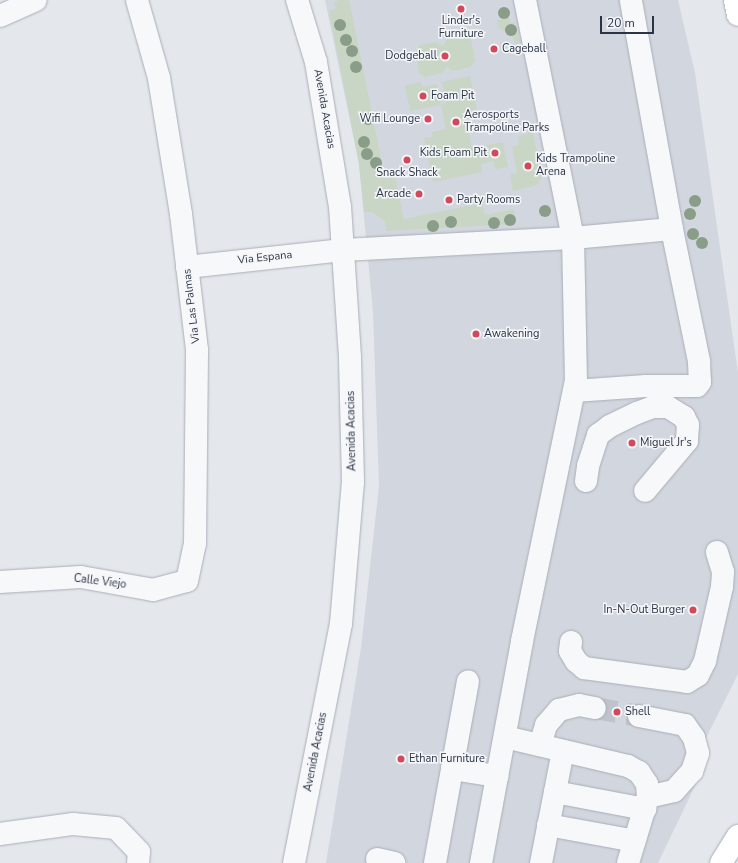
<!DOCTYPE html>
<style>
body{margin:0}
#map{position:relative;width:738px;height:863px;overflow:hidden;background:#e4e7ec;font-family:"Nunito Sans",sans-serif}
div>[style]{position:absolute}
.built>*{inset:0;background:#d2d6de}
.green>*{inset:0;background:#c9d6c5}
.minor-tunnel>*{height:22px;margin-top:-11px;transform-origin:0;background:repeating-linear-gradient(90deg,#bfc3cb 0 22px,transparent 0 33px)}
.roads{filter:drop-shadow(0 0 1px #a9aeb7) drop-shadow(0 0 1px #a9aeb7)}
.minor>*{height:22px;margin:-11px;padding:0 11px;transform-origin:11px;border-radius:11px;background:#f7f8fa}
.major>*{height:22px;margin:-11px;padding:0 11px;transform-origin:11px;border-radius:11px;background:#fff}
.highway>*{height:22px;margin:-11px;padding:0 11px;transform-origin:11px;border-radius:11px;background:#fff}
.trees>*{width:12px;height:12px;margin:-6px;border-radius:50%;background:#899d89}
.dots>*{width:11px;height:11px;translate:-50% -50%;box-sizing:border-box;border:2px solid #f4f6f9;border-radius:50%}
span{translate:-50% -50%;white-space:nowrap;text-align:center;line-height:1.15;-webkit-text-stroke:3px #f4f6f9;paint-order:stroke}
.poi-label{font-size:11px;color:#2b3445}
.left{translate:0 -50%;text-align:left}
.right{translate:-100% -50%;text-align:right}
.street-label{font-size:11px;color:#2b3445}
.scale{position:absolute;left:600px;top:16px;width:54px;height:18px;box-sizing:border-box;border:2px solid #2b3445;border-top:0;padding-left:5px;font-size:12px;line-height:14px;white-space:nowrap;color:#2b3445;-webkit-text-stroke:3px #f4f6f9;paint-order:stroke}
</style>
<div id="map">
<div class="built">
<div style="clip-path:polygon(325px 0,678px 0,695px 73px,738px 373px,738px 674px,705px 740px,706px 763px,658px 863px,326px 863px,361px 648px,379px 486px,373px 312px,359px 164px)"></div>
</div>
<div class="green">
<div style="clip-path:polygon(339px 0,349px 0,385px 178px,395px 177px,404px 219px,482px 203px,485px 215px,514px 209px,516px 224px,386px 231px,385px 221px,372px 212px,364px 212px,359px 164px,329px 11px,336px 8px,334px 3px)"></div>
<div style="clip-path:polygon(509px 17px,510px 23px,514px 22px,521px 43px,515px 44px,513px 37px,498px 27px,497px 20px)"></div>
<div style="clip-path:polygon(462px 35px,471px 40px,475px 61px,470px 67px,453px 71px,447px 67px,442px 73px,425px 77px,419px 73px,416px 52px,420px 45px,436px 42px,443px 46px,447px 39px)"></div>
<div style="clip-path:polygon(470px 76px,477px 109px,464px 112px,472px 148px,503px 142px,508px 167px,495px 169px,493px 161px,481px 164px,482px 172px,433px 182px,424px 138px,433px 137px,432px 132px,446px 129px,441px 105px,410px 111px,405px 86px,420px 82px,423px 87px,437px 84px,441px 104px,446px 103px,442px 82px)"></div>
<div style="clip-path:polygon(533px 132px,542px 178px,537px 185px,513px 191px,510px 174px,517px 173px,512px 147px,518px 145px,519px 136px)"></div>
</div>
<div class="minor-tunnel">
<div style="left:595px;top:708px;width:45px;rotate:10.3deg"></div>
</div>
<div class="roads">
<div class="minor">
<div style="left:0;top:16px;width:39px;rotate:-24deg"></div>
<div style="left:187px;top:267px;width:157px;rotate:-6.2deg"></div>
<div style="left:343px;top:250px;width:230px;rotate:-3deg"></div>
<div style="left:573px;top:238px;width:99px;rotate:-5.2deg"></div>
<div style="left:672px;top:229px;width:233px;rotate:-100.2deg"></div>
<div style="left:574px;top:391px;width:72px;rotate:-4deg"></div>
<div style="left:646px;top:386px;width:51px"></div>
<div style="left:697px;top:386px;width:5px;rotate:-53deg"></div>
<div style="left:700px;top:382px;width:21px;rotate:-93deg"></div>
<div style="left:699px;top:361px;width:135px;rotate:-101.6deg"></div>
<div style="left:586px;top:481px;width:15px;rotate:-82deg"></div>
<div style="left:588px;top:466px;width:33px;rotate:-72deg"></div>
<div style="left:598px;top:435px;width:15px;rotate:-37deg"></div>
<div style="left:610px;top:426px;width:30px;rotate:-26deg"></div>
<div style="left:637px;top:413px;width:17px;rotate:-21deg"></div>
<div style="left:653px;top:407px;width:15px"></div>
<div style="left:668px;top:407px;width:19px;rotate:32deg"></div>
<div style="left:684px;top:417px;width:9px;rotate:63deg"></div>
<div style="left:688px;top:425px;width:16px;rotate:94deg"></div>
<div style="left:687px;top:441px;width:65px;rotate:130deg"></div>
<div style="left:0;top:582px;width:81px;rotate:-3.5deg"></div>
<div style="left:81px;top:577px;width:73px;rotate:10.2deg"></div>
<div style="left:153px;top:590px;width:35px;rotate:-15deg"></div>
<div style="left:187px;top:581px;width:38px;rotate:-78deg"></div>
<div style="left:195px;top:544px;width:194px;rotate:-89.4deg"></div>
<div style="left:197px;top:350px;width:137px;rotate:-96.7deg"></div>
<div style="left:181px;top:214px;width:138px;rotate:-99.2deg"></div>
<div style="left:159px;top:78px;width:81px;rotate:-105.8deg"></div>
<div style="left:571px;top:642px;width:9px;rotate:96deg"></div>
<div style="left:570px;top:651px;width:12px;rotate:59deg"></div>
<div style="left:576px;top:661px;width:11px;rotate:41deg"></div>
<div style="left:584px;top:668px;width:104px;rotate:7.7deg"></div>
<div style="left:687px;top:682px;width:13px;rotate:-32deg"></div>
<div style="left:698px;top:675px;width:16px;rotate:-63deg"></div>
<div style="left:705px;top:661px;width:76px;rotate:-77.1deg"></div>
<div style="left:722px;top:587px;width:15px;rotate:-86deg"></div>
<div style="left:723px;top:572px;width:21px;rotate:-107deg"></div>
<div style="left:639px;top:716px;width:47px;rotate:11.1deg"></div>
<div style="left:685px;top:725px;width:16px;rotate:55deg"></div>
<div style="left:694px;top:738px;width:16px;rotate:75deg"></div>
<div style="left:698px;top:753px;width:19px;rotate:108deg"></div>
<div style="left:692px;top:771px;width:27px;rotate:132deg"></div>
<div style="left:674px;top:791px;width:27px;rotate:167deg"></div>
<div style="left:505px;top:737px;width:126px;rotate:13.3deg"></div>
<div style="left:628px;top:766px;width:13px;rotate:29deg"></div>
<div style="left:639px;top:772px;width:14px;rotate:56deg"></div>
<div style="left:647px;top:784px;width:13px;rotate:86deg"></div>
<div style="left:648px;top:797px;width:69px;rotate:106.9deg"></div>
<div style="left:540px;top:745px;width:21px;rotate:-73deg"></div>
<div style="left:546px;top:725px;width:20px;rotate:-49deg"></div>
<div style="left:559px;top:710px;width:21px;rotate:-14deg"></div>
<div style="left:579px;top:705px;width:16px;rotate:11deg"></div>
<div style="left:452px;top:769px;width:89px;rotate:-79.7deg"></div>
<div style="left:555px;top:792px;width:92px;rotate:10.7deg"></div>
<div style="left:548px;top:825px;width:88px;rotate:10.4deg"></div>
<div style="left:0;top:834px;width:74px;rotate:-7.8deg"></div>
<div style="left:73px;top:824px;width:43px;rotate:5.3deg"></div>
<div style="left:116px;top:828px;width:33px;rotate:46deg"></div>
<div style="left:139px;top:852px;width:11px;rotate:95deg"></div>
<div style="left:377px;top:859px;width:18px;rotate:13deg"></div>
<div style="left:294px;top:863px;width:244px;rotate:-78.9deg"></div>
<div style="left:341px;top:624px;width:143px;rotate:-85.2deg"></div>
<div style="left:353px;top:482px;width:125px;rotate:-91.4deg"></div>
<div style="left:350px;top:357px;width:150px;rotate:-93.8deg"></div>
<div style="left:340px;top:207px;width:147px;rotate:-99.4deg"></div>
<div style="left:316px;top:62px;width:65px;rotate:-107deg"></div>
<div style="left:435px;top:863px;width:96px;rotate:-79.7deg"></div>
<div style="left:452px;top:769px;width:46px;rotate:8.8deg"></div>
<div style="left:481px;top:863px;width:226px;rotate:-79.5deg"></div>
<div style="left:522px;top:641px;width:266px;rotate:-78.3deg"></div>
<div style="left:576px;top:381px;width:143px;rotate:-91.2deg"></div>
<div style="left:573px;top:238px;width:243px;rotate:-101.4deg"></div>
<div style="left:541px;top:863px;width:114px;rotate:-78.9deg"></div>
</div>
<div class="major">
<div style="left:721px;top:863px;width:32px;rotate:-58deg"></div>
</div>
<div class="highway">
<div style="left:735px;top:0;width:15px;rotate:79deg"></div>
</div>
</div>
<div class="trees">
<div style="left:504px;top:13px"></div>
<div style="left:340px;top:25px"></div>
<div style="left:511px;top:30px"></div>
<div style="left:346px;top:40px"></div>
<div style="left:352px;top:51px"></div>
<div style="left:356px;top:67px"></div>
<div style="left:368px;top:119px"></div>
<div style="left:364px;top:142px"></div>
<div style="left:367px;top:154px"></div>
<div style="left:376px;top:163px"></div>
<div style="left:695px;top:201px"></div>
<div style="left:545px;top:211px"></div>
<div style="left:690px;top:214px"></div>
<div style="left:510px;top:220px"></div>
<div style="left:451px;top:222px"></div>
<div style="left:494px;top:223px"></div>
<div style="left:433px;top:226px"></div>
<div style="left:693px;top:234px"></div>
<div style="left:702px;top:243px"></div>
</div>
<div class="dots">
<div style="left:461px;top:9px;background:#d1495b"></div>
<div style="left:494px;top:49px;background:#d1495b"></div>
<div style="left:445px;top:56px;background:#d1495b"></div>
<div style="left:423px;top:96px;background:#d1495b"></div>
<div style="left:428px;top:119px;background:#d1495b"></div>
<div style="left:456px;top:122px;background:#d1495b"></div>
<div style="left:495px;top:153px;background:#d1495b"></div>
<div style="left:407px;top:160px;background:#d1495b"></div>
<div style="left:528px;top:166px;background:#d1495b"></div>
<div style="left:419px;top:194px;background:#d1495b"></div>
<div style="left:449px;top:200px;background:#d1495b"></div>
<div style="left:476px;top:334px;background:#d1495b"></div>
<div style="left:632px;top:443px;background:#d1495b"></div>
<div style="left:693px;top:610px;background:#d1495b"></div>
<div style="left:617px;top:712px;background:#d1495b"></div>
<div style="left:401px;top:759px;background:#d1495b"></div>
</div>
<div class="poi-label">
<span style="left:461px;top:28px">Linder's<br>Furniture</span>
<span class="left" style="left:502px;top:49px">Cageball</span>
<span class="right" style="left:437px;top:56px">Dodgeball</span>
<span class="left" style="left:431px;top:96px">Foam Pit</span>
<span class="left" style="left:464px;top:122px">Aerosports<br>Trampoline Parks</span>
<span class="right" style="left:420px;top:119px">Wifi Lounge</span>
<span class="right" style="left:487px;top:153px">Kids Foam Pit</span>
<span class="left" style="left:536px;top:166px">Kids Trampoline<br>Arena</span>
<span style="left:407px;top:173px">Snack Shack</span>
<span class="right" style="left:411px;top:194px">Arcade</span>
<span class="left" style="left:457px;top:200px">Party Rooms</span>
<span class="left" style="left:484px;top:334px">Awakening</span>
<span class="left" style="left:640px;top:443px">Miguel Jr's</span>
<span class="right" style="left:685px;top:610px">In-N-Out Burger</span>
<span class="left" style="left:625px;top:712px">Shell</span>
<span class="left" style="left:409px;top:759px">Ethan Furniture</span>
</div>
<div class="street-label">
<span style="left:324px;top:109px;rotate:80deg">Avenida Acacias</span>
<span style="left:265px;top:258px;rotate:-6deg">Via Espana</span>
<span style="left:192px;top:306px;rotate:-97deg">Via Las Palmas</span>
<span style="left:352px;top:431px;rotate:-91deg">Avenida Acacias</span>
<span style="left:100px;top:582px;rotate:7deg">Calle Viejo</span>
<span style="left:316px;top:752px;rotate:-79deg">Avenida Acacias</span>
</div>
<div class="scale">20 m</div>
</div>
